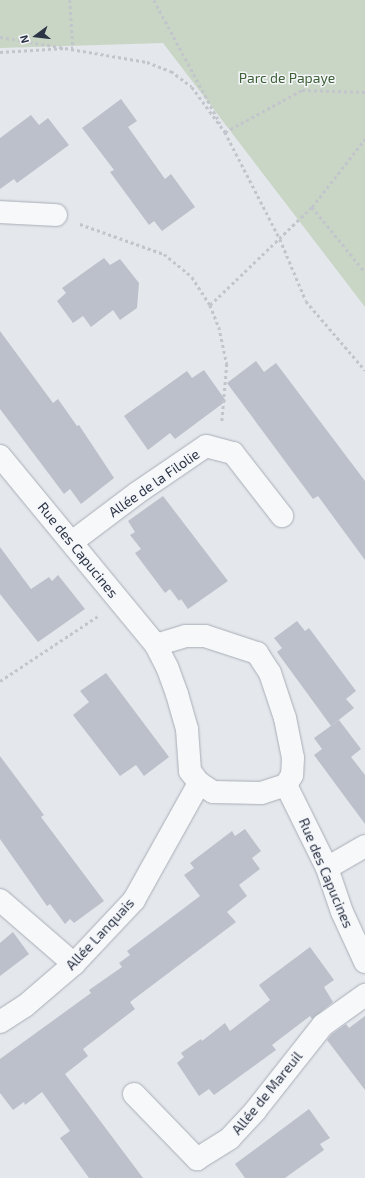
<!DOCTYPE html>
<meta charset="utf-8">
<style>
body{margin:0}
#map{position:relative;width:365px;height:1178px;overflow:hidden;background:#e4e7ec;font-family:"Exo 2",sans-serif}
div>[style]{position:absolute}
.green>*{inset:0;background:#c9d6c5}
.building>*{inset:0;background:#bbc0ca}
.path>*{height:2.5px;margin-top:-1.25px;transform-origin:0;background:repeating-linear-gradient(90deg,#c2c5cb 0 3px,transparent 0 6px)}
.roads{filter:drop-shadow(0 0 1px #a9aeb7) drop-shadow(0 0 1px #a9aeb7)}
.minor>*{height:22px;margin:-11px;padding:0 11px;transform-origin:11px;border-radius:11px;background:#f7f8fa}
span{translate:-50% -50%;white-space:nowrap;text-align:center;line-height:1.15;-webkit-text-stroke:3px #f4f6f9;paint-order:stroke}
.park-label{font-size:14px;color:#3f6138}
.street-label{font-size:14px;color:#2b3445}
.north{position:absolute;left:16px;top:16px;width:40px;height:40px;-webkit-text-stroke:3px #f4f6f9;paint-order:stroke;rotate:255deg;font-size:11px;font-weight:700;line-height:16px;text-align:center;color:#2b3445}
.north::after{content:'';display:block;margin:auto;width:14px;height:18px;background:#2b3445;clip-path:polygon(50% 0,100% 100%,50% 72%,0 100%)}
</style>
<div id="map">
<div class="green">
<div style="clip-path:polygon(0 0,365px 0,365px 307px,163px 43px,0 48px)"></div>
</div>
<div class="building">
<div style="clip-path:polygon(121px 99px,137px 121px,128px 127px,165px 179px,171px 174px,195px 207px,162px 231px,154px 221px,149px 225px,110px 172px,114px 170px,82px 128px)"></div>
<div style="clip-path:polygon(31px 115px,39px 125px,48px 118px,69px 145px,17px 183px,14px 179px,0 189px,0 138px)"></div>
<div style="clip-path:polygon(104px 258px,110px 265px,120px 259px,139px 283px,137px 308px,120px 320px,113px 310px,91px 327px,83px 316px,73px 323px,57px 301px,66px 293px,62px 288px)"></div>
<div style="clip-path:polygon(0 331px,53px 403px,58px 399px,77px 426px,79px 425px,114px 478px,81px 504px,70px 489px,64px 494px,0 409px)"></div>
<div style="clip-path:polygon(256px 361px,264px 372px,276px 363px,365px 481px,365px 560px,318px 496px,313px 499px,227px 383px)"></div>
<div style="clip-path:polygon(204px 370px,226px 401px,175px 439px,170px 433px,148px 450px,124px 416px,187px 371px,192px 378px)"></div>
<div style="clip-path:polygon(163px 496px,228px 581px,188px 609px,181px 599px,179px 601px,170px 589px,165px 593px,135px 553px,141px 549px,130px 535px,135px 532px,128px 521px)"></div>
<div style="clip-path:polygon(0 547px,31px 589px,49px 577px,52px 581px,58px 575px,85px 609px,38px 642px,0 594px)"></div>
<div style="clip-path:polygon(297px 621px,305px 631px,309px 628px,356px 691px,346px 699px,354px 708px,331px 726px,277px 652px,282px 648px,274px 638px)"></div>
<div style="clip-path:polygon(106px 673px,169px 757px,144px 776px,136px 765px,120px 776px,73px 715px,89px 702px,80px 691px)"></div>
<div style="clip-path:polygon(339px 720px,361px 749px,351px 757px,365px 775px,365px 824px,314px 755px,322px 749px,314px 738px)"></div>
<div style="clip-path:polygon(0 756px,44px 815px,41px 817px,104px 901px,74px 923px,70px 919px,65px 924px,50px 904px,47px 906px,0 839px)"></div>
<div style="clip-path:polygon(245px 829px,261px 851px,252px 858px,260px 869px,239px 885px,247px 896px,227px 912px,236px 922px,130px 1002px,135px 1009px,83px 1049px,88px 1056px,65px 1074px,143px 1178px,89px 1178px,60px 1138px,70px 1131px,42px 1092px,25px 1105px,24px 1102px,13px 1110px,0 1093px,0 1059px,91px 993px,89px 990px,122px 967px,119px 963px,130px 955px,127px 951px,200px 896px,184px 875px,194px 868px,190px 863px,232px 831px,235px 836px)"></div>
<div style="clip-path:polygon(13px 932px,29px 954px,0 976px,0 943px)"></div>
<div style="clip-path:polygon(310px 947px,334px 980px,324px 987px,333px 1002px,312px 1019px,310px 1016px,272px 1045px,276px 1050px,214px 1095px,209px 1089px,199px 1096px,177px 1063px,184px 1057px,181px 1053px,201px 1039px,202px 1041px,225px 1023px,230px 1031px,270px 1000px,259px 985px)"></div>
<div style="clip-path:polygon(365px 1016px,365px 1090px,327px 1040px,332px 1034px,346px 1024px,349px 1028px)"></div>
<div style="clip-path:polygon(309px 1109px,330px 1138px,320px 1144px,324px 1150px,285px 1178px,245px 1178px,235px 1164px)"></div>
</div>
<div class="path">
<div style="left:70px;top:0;width:48px;rotate:86.4deg"></div>
<div style="left:73px;top:48px;width:2px;rotate:180deg"></div>
<div style="left:154px;top:0;width:140px;rotate:61.8deg"></div>
<div style="left:0;top:37px;width:149px;rotate:9.7deg"></div>
<div style="left:147px;top:62px;width:26px;rotate:21deg"></div>
<div style="left:171px;top:71px;width:26px;rotate:37deg"></div>
<div style="left:192px;top:87px;width:56px;rotate:53.7deg"></div>
<div style="left:225px;top:132px;width:120px;rotate:62.8deg"></div>
<div style="left:280px;top:239px;width:67px;rotate:67.2deg"></div>
<div style="left:306px;top:301px;width:91px;rotate:49.5deg"></div>
<div style="left:0;top:52px;width:66px;rotate:-3.5deg"></div>
<div style="left:224px;top:131px;width:1px;rotate:45deg"></div>
<div style="left:225px;top:132px;width:88px;rotate:-28.6deg"></div>
<div style="left:302px;top:90px;width:63px;rotate:1.8deg"></div>
<div style="left:312px;top:207px;width:86px;rotate:-52.1deg"></div>
<div style="left:80px;top:224px;width:89px;rotate:19.7deg"></div>
<div style="left:164px;top:254px;width:36px;rotate:39deg"></div>
<div style="left:192px;top:277px;width:33px;rotate:57deg"></div>
<div style="left:210px;top:305px;width:24px;rotate:68deg"></div>
<div style="left:219px;top:327px;width:38px;rotate:78deg"></div>
<div style="left:227px;top:364px;width:58px;rotate:94.9deg"></div>
<div style="left:210px;top:305px;width:141px;rotate:-43.9deg"></div>
<div style="left:312px;top:207px;width:84px;rotate:50.8deg"></div>
<div style="left:0;top:681px;width:118px;rotate:-33.6deg"></div>
</div>
<div class="roads">
<div class="minor">
<div style="left:0;top:212px;width:56px;rotate:3.1deg"></div>
<div style="left:0;top:456px;width:245px;rotate:50.5deg"></div>
<div style="left:72px;top:542px;width:81px;rotate:-37deg"></div>
<div style="left:137px;top:493px;width:83px;rotate:-34.3deg"></div>
<div style="left:206px;top:446px;width:28px;rotate:15deg"></div>
<div style="left:233px;top:453px;width:80px;rotate:52.1deg"></div>
<div style="left:186px;top:636px;width:19px"></div>
<div style="left:205px;top:636px;width:55px;rotate:18.1deg"></div>
<div style="left:257px;top:653px;width:24px;rotate:57deg"></div>
<div style="left:270px;top:673px;width:47px;rotate:71.6deg"></div>
<div style="left:285px;top:718px;width:41px;rotate:78.7deg"></div>
<div style="left:293px;top:758px;width:17px;rotate:93deg"></div>
<div style="left:292px;top:775px;width:12px;rotate:121deg"></div>
<div style="left:286px;top:785px;width:26px;rotate:162deg"></div>
<div style="left:261px;top:793px;width:48px;rotate:-178.8deg"></div>
<div style="left:213px;top:792px;width:17px;rotate:-147deg"></div>
<div style="left:199px;top:783px;width:15px;rotate:-127deg"></div>
<div style="left:190px;top:771px;width:42px;rotate:-94.1deg"></div>
<div style="left:187px;top:729px;width:36px;rotate:-106deg"></div>
<div style="left:177px;top:694px;width:29px;rotate:-110deg"></div>
<div style="left:167px;top:667px;width:25px;rotate:-117deg"></div>
<div style="left:156px;top:645px;width:31px;rotate:-17deg"></div>
<div style="left:286px;top:785px;width:93px;rotate:63.7deg"></div>
<div style="left:327px;top:868px;width:46px;rotate:71.2deg"></div>
<div style="left:342px;top:912px;width:55px;rotate:65.3deg"></div>
<div style="left:327px;top:868px;width:44px;rotate:-30.1deg"></div>
<div style="left:0;top:900px;width:98px;rotate:40.9deg"></div>
<div style="left:0;top:1022px;width:30px;rotate:-33deg"></div>
<div style="left:25px;top:1006px;width:65px;rotate:-40.6deg"></div>
<div style="left:74px;top:964px;width:88px;rotate:-46.8deg"></div>
<div style="left:134px;top:900px;width:134px;rotate:-60.9deg"></div>
<div style="left:134px;top:1094px;width:91px;rotate:45.9deg"></div>
<div style="left:197px;top:1159px;width:39px;rotate:-32deg"></div>
<div style="left:230px;top:1138px;width:37px;rotate:-47deg"></div>
<div style="left:255px;top:1111px;width:110px;rotate:-51.7deg"></div>
<div style="left:323px;top:1025px;width:52px;rotate:-35.5deg"></div>
</div>
</div>
<div class="park-label">
<span style="left:287px;top:78px">Parc de Papaye</span>
</div>
<div class="street-label">
<span style="left:154px;top:483px;rotate:-35deg">Allée de la Filolie</span>
<span style="left:78px;top:550px;rotate:51deg">Rue des Capucines</span>
<span style="left:326px;top:873px;rotate:67deg">Rue des Capucines</span>
<span style="left:100px;top:934px;rotate:-47deg">Allée Lanquais</span>
<span style="left:267px;top:1093px;rotate:-51deg">Allée de Mareuil</span>
</div>
<div class="north">N</div>
</div>
